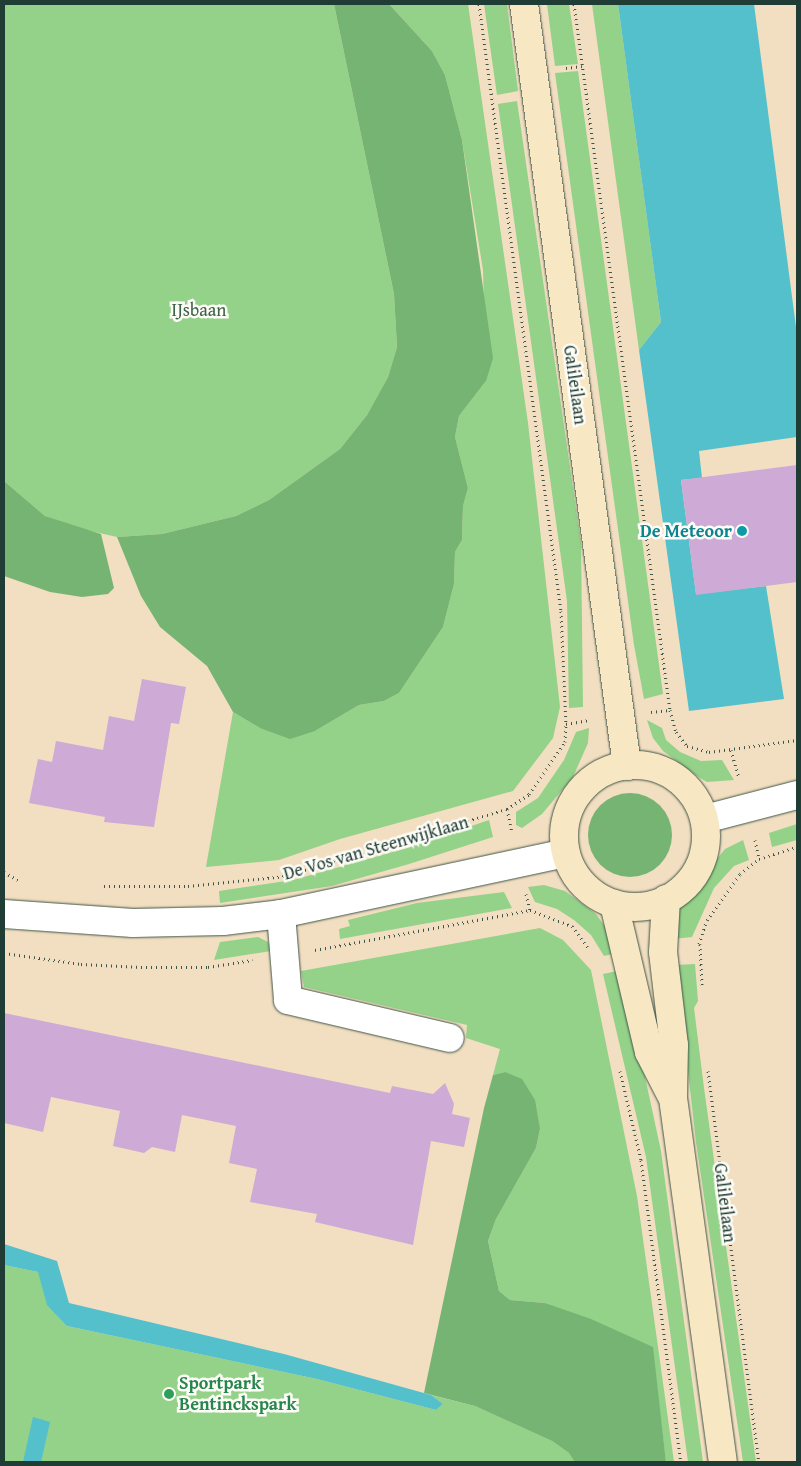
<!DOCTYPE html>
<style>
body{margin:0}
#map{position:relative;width:801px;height:1466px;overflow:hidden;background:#f2dec0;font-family:"Gentium Book Plus",serif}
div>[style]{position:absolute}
.green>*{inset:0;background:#93d288}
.forest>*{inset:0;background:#76b474}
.round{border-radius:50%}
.water>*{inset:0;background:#53c0cb}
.building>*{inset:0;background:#ceaad7}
.path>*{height:3px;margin-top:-1.5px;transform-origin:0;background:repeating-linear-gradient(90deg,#3f5549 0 1px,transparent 0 5px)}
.roads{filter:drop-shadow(0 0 1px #3f5549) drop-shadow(0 0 1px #3f5549)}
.minor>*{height:28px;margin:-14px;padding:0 14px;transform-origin:14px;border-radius:14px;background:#fff}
.tertiary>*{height:28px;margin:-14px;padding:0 14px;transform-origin:14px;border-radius:14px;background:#fff}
.secondary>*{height:28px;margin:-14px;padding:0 14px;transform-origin:14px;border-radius:14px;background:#f8e7c3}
.secondary>.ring{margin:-14px;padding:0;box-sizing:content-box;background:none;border:28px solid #f8e7c3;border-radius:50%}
.dots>*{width:14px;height:14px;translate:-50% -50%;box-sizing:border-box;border:2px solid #fdfcf7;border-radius:50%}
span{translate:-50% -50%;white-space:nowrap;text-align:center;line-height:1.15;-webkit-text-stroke:5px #fdfcf7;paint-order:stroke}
.park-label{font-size:18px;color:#3c6249}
.street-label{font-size:18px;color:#1f3d34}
.culture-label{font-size:18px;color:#0d838f;font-weight:700}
.right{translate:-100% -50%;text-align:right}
.leisure-label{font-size:18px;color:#27864d;font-weight:700}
.left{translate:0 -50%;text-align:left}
.frame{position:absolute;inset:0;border:5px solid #1f3d34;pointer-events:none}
</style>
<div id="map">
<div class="green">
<div style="clip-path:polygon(4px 4px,334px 4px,394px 294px,397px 347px,388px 377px,367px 415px,340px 449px,269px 500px,236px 516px,162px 534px,117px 537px,78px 528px,45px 516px,4px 481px)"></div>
<div style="clip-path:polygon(389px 4px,468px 4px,528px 423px,560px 707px,553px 738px,513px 791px,340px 839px,279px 860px,206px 867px,233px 712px,260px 728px,315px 731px,359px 705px,384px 701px,399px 693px,443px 627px,454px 584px,455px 552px,462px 540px,463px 506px,468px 488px,455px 437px,459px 416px,486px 381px,483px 270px,462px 140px,445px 75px,432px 51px)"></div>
<div style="clip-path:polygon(484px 4px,507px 4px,518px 91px,497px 95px)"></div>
<div style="clip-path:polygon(547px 4px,569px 4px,578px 64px,555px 66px)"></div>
<div style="clip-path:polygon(592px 4px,618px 4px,661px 322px,639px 350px)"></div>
<div style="clip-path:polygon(578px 71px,663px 694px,644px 699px,634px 645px,555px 73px)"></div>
<div style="clip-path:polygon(517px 101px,581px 543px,583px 707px,569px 708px,567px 601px,498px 104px)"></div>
<div style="clip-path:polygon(647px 720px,662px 728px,666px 740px,680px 752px,701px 761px,722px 760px,734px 780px,707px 782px,700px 778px,663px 751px,653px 738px)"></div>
<div style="clip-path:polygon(589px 728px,588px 743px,573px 777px,542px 814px,522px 828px,516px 825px,516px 812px,538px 798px,564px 760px,576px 732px)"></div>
<div style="clip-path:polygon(489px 820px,493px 837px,409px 864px,332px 886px,220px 903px,219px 891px,293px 880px,407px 848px)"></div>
<div style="clip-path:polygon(797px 824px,797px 840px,772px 847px,769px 833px)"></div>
<div style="clip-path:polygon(743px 840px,749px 860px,734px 866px,714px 888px,692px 937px,673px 939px,674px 921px,681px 904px,725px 849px)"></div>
<div style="clip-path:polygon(544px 885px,565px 891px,596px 914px,609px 932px,617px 953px,604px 956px,591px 935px,574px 920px,557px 909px,535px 902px,528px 887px)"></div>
<div style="clip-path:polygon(504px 892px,512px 908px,340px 939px,339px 929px,350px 926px,348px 920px,417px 903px)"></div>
<div style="clip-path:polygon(540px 928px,563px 940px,591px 970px,637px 1196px,674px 1462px,666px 1462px,652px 1347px,545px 1303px,510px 1300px,499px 1291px,488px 1241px,496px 1219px,536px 1148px,540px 1129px,505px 1072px,493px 1075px,500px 1049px,466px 1038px,467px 1025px,304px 987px,301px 971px)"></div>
<div style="clip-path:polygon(258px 937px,268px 942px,271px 951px,214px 960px,220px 942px)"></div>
<div style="clip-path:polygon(695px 964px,698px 1001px,694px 1008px,704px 1088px,756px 1462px,743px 1462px,696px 1142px,676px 965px)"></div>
<div style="clip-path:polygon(622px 970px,661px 1151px,703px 1462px,688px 1462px,646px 1157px,603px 974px)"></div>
<div style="clip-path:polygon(4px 1265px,38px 1272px,67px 1326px,317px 1379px,436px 1410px,443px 1404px,431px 1395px,475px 1406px,552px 1441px,569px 1453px,602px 1462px,4px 1462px)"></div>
</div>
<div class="forest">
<div style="clip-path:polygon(334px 4px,389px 4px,432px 51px,445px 75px,462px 140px,493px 358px,486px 381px,459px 416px,455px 437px,468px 488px,463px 506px,462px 540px,455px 552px,454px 584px,443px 627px,399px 693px,384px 701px,359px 705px,315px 731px,290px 739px,260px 728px,233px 712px,207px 666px,160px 627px,141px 596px,117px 537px,162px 534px,236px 516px,269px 500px,340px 449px,367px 415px,388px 377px,397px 347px,394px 294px)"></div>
<div style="clip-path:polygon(4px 481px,45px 516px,101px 534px,114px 588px,108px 594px,82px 597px,50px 592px,4px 576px)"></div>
<div class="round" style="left:588px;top:793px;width:84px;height:84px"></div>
<div style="clip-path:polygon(505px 1072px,522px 1079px,535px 1100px,540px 1129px,536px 1148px,496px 1219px,488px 1241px,499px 1291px,510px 1300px,545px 1303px,591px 1319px,653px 1347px,666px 1462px,575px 1462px,569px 1453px,552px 1441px,475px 1406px,424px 1393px,484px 1108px,493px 1075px)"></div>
</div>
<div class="water">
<div style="clip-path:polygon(618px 4px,754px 4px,797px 335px,797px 437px,699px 451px,702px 478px,681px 480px,696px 594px,766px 586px,784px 699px,689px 711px,639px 350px,661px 322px)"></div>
<div style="clip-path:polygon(4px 1244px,57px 1261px,69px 1303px,284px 1354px,431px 1395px,443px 1404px,436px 1410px,317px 1379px,67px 1326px,47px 1305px,38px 1272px,4px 1265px)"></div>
<div style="clip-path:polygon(33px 1417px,50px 1422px,41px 1462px,23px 1462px)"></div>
</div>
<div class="building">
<div style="clip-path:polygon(797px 465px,797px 582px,696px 595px,681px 480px)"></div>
<div style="clip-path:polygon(142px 679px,186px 687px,179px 724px,171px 723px,154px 827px,104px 822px,105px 817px,29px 803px,38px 759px,52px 762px,56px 741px,103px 750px,109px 716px,134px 721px)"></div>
<div style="clip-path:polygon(4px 1013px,390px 1093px,392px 1086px,433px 1094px,445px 1083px,454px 1104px,452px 1114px,470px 1118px,464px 1147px,431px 1141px,413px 1245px,315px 1222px,317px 1214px,250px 1202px,257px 1169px,229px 1163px,236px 1126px,182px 1115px,175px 1152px,152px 1147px,144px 1153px,113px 1146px,120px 1111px,51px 1097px,43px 1132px,4px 1123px)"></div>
</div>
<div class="path">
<div style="left:479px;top:4px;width:613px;rotate:82.31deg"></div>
<div style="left:561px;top:611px;width:113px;rotate:87.5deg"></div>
<div style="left:574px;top:4px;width:712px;rotate:82.26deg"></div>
<div style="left:670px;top:710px;width:23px;rotate:75deg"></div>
<div style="left:676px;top:732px;width:18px;rotate:52deg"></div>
<div style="left:687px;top:746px;width:23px;rotate:15deg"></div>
<div style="left:709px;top:752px;width:89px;rotate:-7.8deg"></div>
<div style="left:566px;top:68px;width:16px;rotate:-7deg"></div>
<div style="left:651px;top:712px;width:19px;rotate:-6deg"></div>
<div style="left:731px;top:750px;width:29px;rotate:74deg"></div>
<div style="left:507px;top:809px;width:24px;rotate:78deg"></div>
<div style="left:755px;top:840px;width:19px;rotate:78deg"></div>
<div style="left:4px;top:872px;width:16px;rotate:30deg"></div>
<div style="left:104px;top:886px;width:84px"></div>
<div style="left:188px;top:886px;width:99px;rotate:-5.8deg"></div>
<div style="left:286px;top:876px;width:231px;rotate:-16.9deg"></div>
<div style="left:507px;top:809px;width:27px;rotate:-34deg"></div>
<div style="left:529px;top:794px;width:63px;rotate:-55.3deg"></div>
<div style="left:565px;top:742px;width:18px;rotate:-87deg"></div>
<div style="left:566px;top:724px;width:22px;rotate:-10deg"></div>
<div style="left:526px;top:894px;width:16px;rotate:76deg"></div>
<div style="left:530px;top:910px;width:45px;rotate:20.9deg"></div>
<div style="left:572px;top:926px;width:29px;rotate:54deg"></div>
<div style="left:699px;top:944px;width:25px;rotate:-72deg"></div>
<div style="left:707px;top:920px;width:57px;rotate:-54.3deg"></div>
<div style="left:740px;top:874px;width:24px;rotate:-38deg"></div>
<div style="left:759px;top:859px;width:40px;rotate:-18deg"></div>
<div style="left:700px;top:944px;width:41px;rotate:87.2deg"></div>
<div style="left:315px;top:950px;width:219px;rotate:-10.5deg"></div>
<div style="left:4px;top:953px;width:78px;rotate:8.1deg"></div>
<div style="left:81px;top:964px;width:60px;rotate:2.9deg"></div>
<div style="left:141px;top:967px;width:67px"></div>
<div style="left:208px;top:967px;width:45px;rotate:-9deg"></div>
<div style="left:620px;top:1071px;width:91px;rotate:76.7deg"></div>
<div style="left:641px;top:1160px;width:305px;rotate:82.5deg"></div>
<div style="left:708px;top:1071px;width:394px;rotate:82.6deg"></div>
</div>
<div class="roads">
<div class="minor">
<div style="left:4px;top:914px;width:129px;rotate:4deg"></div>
<div style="left:133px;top:923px;width:90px;rotate:-1.3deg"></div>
<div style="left:223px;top:921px;width:58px;rotate:-6.9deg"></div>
<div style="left:281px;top:914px;width:291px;rotate:-12.1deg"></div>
<div style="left:281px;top:914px;width:86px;rotate:85.3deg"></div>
<div style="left:288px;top:1000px;width:166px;rotate:13.2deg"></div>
</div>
<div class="tertiary">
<div style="left:705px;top:819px;width:95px;rotate:-14.6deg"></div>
</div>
<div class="secondary">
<div style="left:524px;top:4px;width:769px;rotate:82.3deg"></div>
<div class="ring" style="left:564px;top:765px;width:114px;height:114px"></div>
<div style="left:666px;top:899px;width:53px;rotate:93.2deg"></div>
<div style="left:663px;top:952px;width:94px;rotate:83.3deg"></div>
<div style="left:674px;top:1045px;width:53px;rotate:91.1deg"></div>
<div style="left:673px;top:1098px;width:367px;rotate:82.2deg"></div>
<div style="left:614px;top:904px;width:152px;rotate:76.7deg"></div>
<div style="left:649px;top:1052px;width:48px;rotate:62.9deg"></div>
</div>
</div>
<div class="dots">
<div style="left:742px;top:531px;background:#0f9aa8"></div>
<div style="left:169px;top:1394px;background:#2e9e5b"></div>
</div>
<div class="park-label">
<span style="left:199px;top:310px">IJsbaan</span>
</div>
<div class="street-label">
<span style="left:575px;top:385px;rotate:82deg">Galileilaan</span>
<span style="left:376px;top:848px;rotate:-16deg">De Vos van Steenwijklaan</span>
<span style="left:725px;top:1203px;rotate:83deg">Galileilaan</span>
</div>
<div class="culture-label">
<span class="right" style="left:732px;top:531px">De Meteoor</span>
</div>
<div class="leisure-label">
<span class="left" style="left:179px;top:1394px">Sportpark<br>Bentinckspark</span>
</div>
<div class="frame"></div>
</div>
